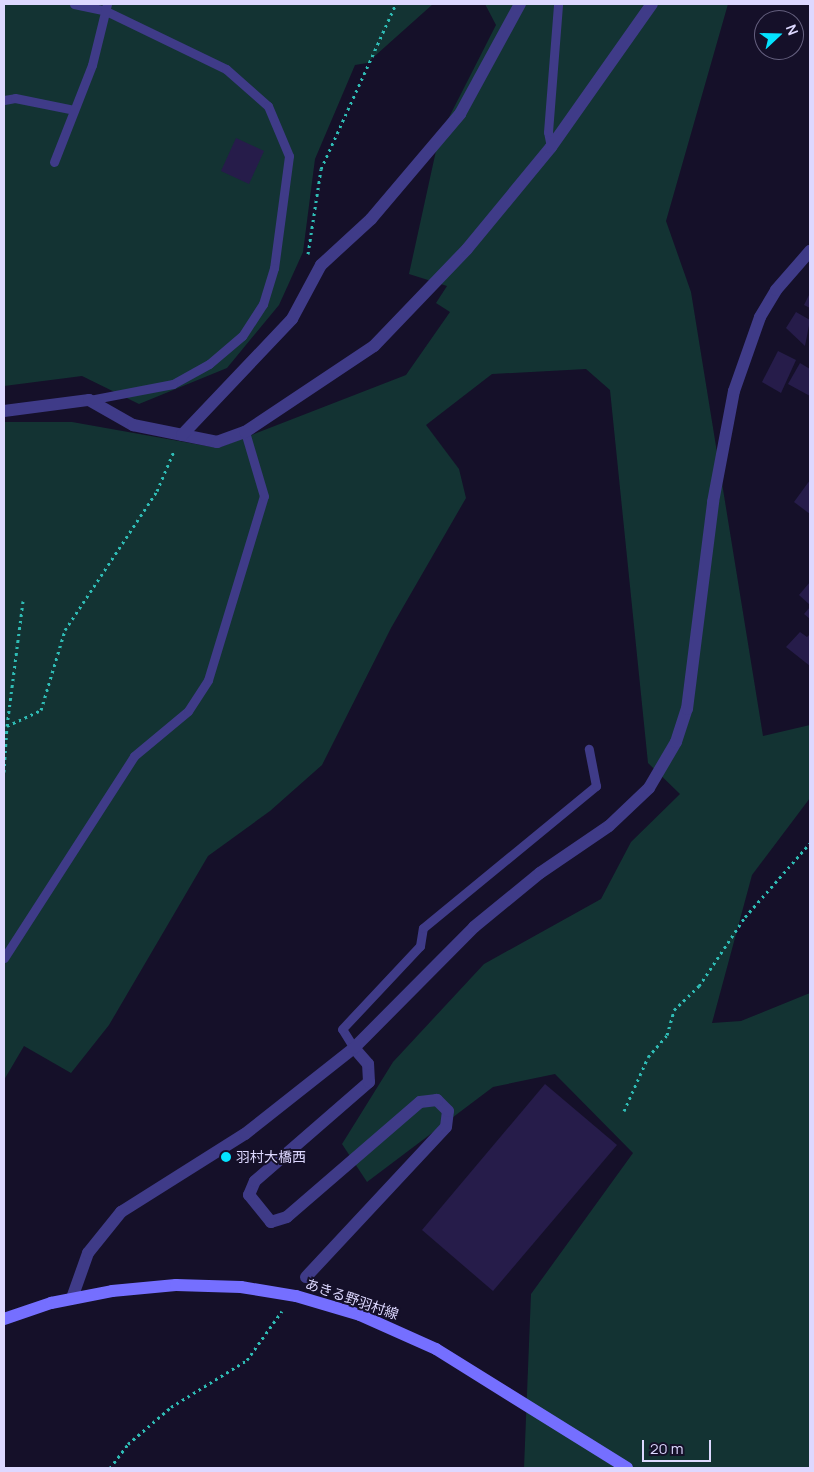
<!DOCTYPE html>
<meta charset="utf-8">
<style>
body{margin:0}
#map{position:relative;width:814px;height:1472px;overflow:hidden;background:#151029;font-family:Manrope,"Noto Sans JP",sans-serif}
div>[style]{position:absolute}
.green>*{inset:0;background:#133333}
.building>*{inset:0;background:#261c4a}
.path>*{height:3px;margin-top:-1.5px;transform-origin:0;background:repeating-linear-gradient(90deg,#2fbcb5 0 2.5px,transparent 0 6.5px)}
.lane>*{height:9px;margin:-4.5px;padding:0 4.5px;transform-origin:4.5px;border-radius:4.5px;background:#3f3b88}
.street>*{height:12px;margin:-6px;padding:0 6px;transform-origin:6px;border-radius:6px;background:#3f3b88}
.secondary>*{height:12px;margin:-6px;padding:0 6px;transform-origin:6px;border-radius:6px;background:#756fff}
.secondary-bridge>*{height:12px;margin:-6px;padding:0 6px;transform-origin:6px;border-radius:6px;background:#756fff}
.dots>*{width:14px;height:14px;translate:-50% -50%;box-sizing:border-box;border:2px solid #151029;border-radius:50%}
span{translate:-50% -50%;white-space:nowrap;text-align:center;line-height:1.15;-webkit-text-stroke:4px #151029;paint-order:stroke}
.poi-label{font-size:14px;color:#ddd8ff}
.left{translate:0 -50%;text-align:left}
.street-label{font-size:14px;color:#ddd8ff}
.frame{position:absolute;inset:0;border:5px solid #ddd8ff;pointer-events:none}
.north{position:absolute;left:754px;top:10px;width:50px;height:50px;box-sizing:border-box;background:#151029;border:1px solid #65607f;border-radius:50%;rotate:69deg;font-size:14px;font-weight:700;line-height:20px;text-align:center;color:#ddd8ff}
.north::after{content:'';display:block;margin:auto;width:18px;height:22px;background:#04e3ff;clip-path:polygon(50% 0,100% 100%,50% 72%,0 100%)}
.scale{position:absolute;left:642px;top:1440px;width:69px;height:22px;box-sizing:border-box;border:2px solid #ddd8ff;border-top:0;padding-left:6px;font-size:15px;line-height:18px;white-space:nowrap;color:#ddd8ff;-webkit-text-stroke:4px #151029;paint-order:stroke}
</style>
<div id="map">
<div class="green">
<div style="clip-path:polygon(4px 4px,433px 4px,367px 63px,355px 65px,315px 159px,303px 252px,279px 305px,227px 368px,139px 404px,82px 376px,4px 386px)"></div>
<div style="clip-path:polygon(485px 4px,728px 4px,666px 221px,691px 292px,763px 736px,810px 725px,810px 798px,752px 875px,712px 1023px,741px 1021px,810px 993px,810px 1468px,524px 1468px,531px 1294px,633px 1153px,555px 1074px,493px 1087px,367px 1182px,342px 1144px,393px 1062px,484px 964px,601px 899px,631px 842px,680px 794px,648px 763px,610px 390px,586px 369px,492px 374px,426px 425px,459px 469px,466px 498px,391px 628px,322px 765px,270px 811px,208px 856px,109px 1025px,71px 1073px,24px 1046px,4px 1080px,4px 422px,72px 422px,218px 448px,406px 375px,450px 312px,436px 303px,447px 286px,409px 274px,439px 137px,496px 25px)"></div>
</div>
<div class="building">
<div style="clip-path:polygon(236px 138px,264px 151px,249px 184px,221px 171px)"></div>
<div style="clip-path:polygon(810px 293px,810px 308px,804px 305px)"></div>
<div style="clip-path:polygon(796px 312px,810px 320px,805px 346px,786px 328px)"></div>
<div style="clip-path:polygon(778px 351px,796px 360px,781px 393px,762px 382px)"></div>
<div style="clip-path:polygon(800px 363px,810px 369px,810px 396px,788px 384px)"></div>
<div style="clip-path:polygon(810px 480px,810px 514px,794px 502px)"></div>
<div style="clip-path:polygon(810px 582px,810px 605px,799px 595px)"></div>
<div style="clip-path:polygon(810px 607px,810px 619px,804px 614px)"></div>
<div style="clip-path:polygon(800px 632px,807px 637px,810px 634px,810px 666px,786px 647px)"></div>
<div style="clip-path:polygon(545px 1084px,617px 1145px,493px 1291px,422px 1230px)"></div>
</div>
<div class="path">
<div style="left:308px;top:254px;width:86px;rotate:-81.3deg"></div>
<div style="left:321px;top:169px;width:181px;rotate:-65.6deg"></div>
<div style="left:7px;top:726px;width:126px;rotate:-82.7deg"></div>
<div style="left:4px;top:772px;width:46px;rotate:-86.3deg"></div>
<div style="left:7px;top:726px;width:38px;rotate:-25deg"></div>
<div style="left:41px;top:710px;width:84px;rotate:-73.3deg"></div>
<div style="left:65px;top:630px;width:167px;rotate:-56.5deg"></div>
<div style="left:157px;top:491px;width:43px;rotate:-67deg"></div>
<div style="left:624px;top:1111px;width:59px;rotate:-66deg"></div>
<div style="left:648px;top:1057px;width:29px;rotate:-49deg"></div>
<div style="left:667px;top:1035px;width:26px;rotate:-74deg"></div>
<div style="left:674px;top:1010px;width:35px;rotate:-44deg"></div>
<div style="left:699px;top:986px;width:83px;rotate:-56.3deg"></div>
<div style="left:745px;top:917px;width:98px;rotate:-48.7deg"></div>
<div style="left:110px;top:1468px;width:30px;rotate:-53deg"></div>
<div style="left:128px;top:1444px;width:57px;rotate:-40.7deg"></div>
<div style="left:171px;top:1407px;width:89px;rotate:-31.7deg"></div>
<div style="left:247px;top:1360px;width:60px;rotate:-54.5deg"></div>
</div>
<div class="lane">
<div style="left:74px;top:4px;width:33px;rotate:12deg"></div>
<div style="left:106px;top:11px;width:133px;rotate:25.8deg"></div>
<div style="left:226px;top:69px;width:56px;rotate:41.4deg"></div>
<div style="left:268px;top:106px;width:54px;rotate:67.2deg"></div>
<div style="left:289px;top:156px;width:113px;rotate:97.6deg"></div>
<div style="left:274px;top:268px;width:38px;rotate:107deg"></div>
<div style="left:263px;top:304px;width:38px;rotate:123deg"></div>
<div style="left:242px;top:336px;width:43px;rotate:139.7deg"></div>
<div style="left:209px;top:364px;width:41px;rotate:150.9deg"></div>
<div style="left:173px;top:384px;width:86px;rotate:169.2deg"></div>
<div style="left:4px;top:100px;width:11px;rotate:-10deg"></div>
<div style="left:15px;top:98px;width:60px;rotate:11.5deg"></div>
<div style="left:551px;top:147px;width:15px;rotate:-101deg"></div>
<div style="left:548px;top:132px;width:128px;rotate:-85.5deg"></div>
<div style="left:54px;top:162px;width:104px;rotate:-68.6deg"></div>
<div style="left:92px;top:65px;width:63px;rotate:-76.2deg"></div>
<div style="left:4px;top:958px;width:240px;rotate:-57.2deg"></div>
<div style="left:134px;top:756px;width:70px;rotate:-39.8deg"></div>
<div style="left:188px;top:711px;width:37px;rotate:-57deg"></div>
<div style="left:208px;top:680px;width:192px;rotate:-73.1deg"></div>
<div style="left:264px;top:496px;width:67px;rotate:-106.5deg"></div>
<div style="left:354px;top:1048px;width:22px;rotate:-122deg"></div>
<div style="left:342px;top:1029px;width:114px;rotate:-46.8deg"></div>
<div style="left:420px;top:946px;width:18px;rotate:-81deg"></div>
<div style="left:423px;top:928px;width:224px;rotate:-39.4deg"></div>
<div style="left:596px;top:786px;width:38px;rotate:-101deg"></div>
</div>
<div class="street">
<div style="left:4px;top:411px;width:86px;rotate:-7.4deg"></div>
<div style="left:89px;top:400px;width:51px;rotate:29.6deg"></div>
<div style="left:133px;top:425px;width:86px;rotate:11.4deg"></div>
<div style="left:217px;top:442px;width:30px;rotate:-20deg"></div>
<div style="left:245px;top:432px;width:155px;rotate:-33.7deg"></div>
<div style="left:374px;top:346px;width:134px;rotate:-46.2deg"></div>
<div style="left:467px;top:249px;width:132px;rotate:-50.5deg"></div>
<div style="left:551px;top:147px;width:175px;rotate:-54.8deg"></div>
<div style="left:182px;top:435px;width:160px;rotate:-46.5deg"></div>
<div style="left:292px;top:319px;width:61px;rotate:-61.8deg"></div>
<div style="left:321px;top:265px;width:68px;rotate:-42.6deg"></div>
<div style="left:371px;top:219px;width:138px;rotate:-49.7deg"></div>
<div style="left:460px;top:114px;width:125px;rotate:-61.4deg"></div>
<div style="left:306px;top:1277px;width:205px;rotate:-47deg"></div>
<div style="left:446px;top:1127px;width:16px;rotate:-83deg"></div>
<div style="left:448px;top:1111px;width:16px;rotate:-135deg"></div>
<div style="left:437px;top:1100px;width:17px;rotate:173deg"></div>
<div style="left:420px;top:1102px;width:176px;rotate:139.2deg"></div>
<div style="left:287px;top:1217px;width:17px;rotate:163deg"></div>
<div style="left:271px;top:1222px;width:35px;rotate:-129deg"></div>
<div style="left:249px;top:1195px;width:15px;rotate:-67deg"></div>
<div style="left:255px;top:1181px;width:151px;rotate:-41deg"></div>
<div style="left:369px;top:1082px;width:18px;rotate:-93deg"></div>
<div style="left:368px;top:1064px;width:21px;rotate:-131deg"></div>
<div style="left:72px;top:1298px;width:48px;rotate:-70.4deg"></div>
<div style="left:88px;top:1253px;width:53px;rotate:-51.2deg"></div>
<div style="left:121px;top:1212px;width:146px;rotate:-32.2deg"></div>
<div style="left:245px;top:1134px;width:139px;rotate:-38.3deg"></div>
<div style="left:354px;top:1048px;width:170px;rotate:-45.2deg"></div>
<div style="left:474px;top:927px;width:85px;rotate:-39.3deg"></div>
<div style="left:540px;top:873px;width:83px;rotate:-34.3deg"></div>
<div style="left:609px;top:826px;width:55px;rotate:-43.5deg"></div>
<div style="left:649px;top:788px;width:53px;rotate:-59.6deg"></div>
<div style="left:676px;top:742px;width:35px;rotate:-72deg"></div>
<div style="left:687px;top:709px;width:209px;rotate:-82.8deg"></div>
<div style="left:713px;top:502px;width:113px;rotate:-79.3deg"></div>
<div style="left:734px;top:391px;width:78px;rotate:-70.6deg"></div>
<div style="left:760px;top:317px;width:31px;rotate:-59deg"></div>
<div style="left:776px;top:290px;width:52px;rotate:-48.9deg"></div>
</div>
<div class="secondary">
<div style="left:4px;top:1319px;width:50px;rotate:-18.8deg"></div>
<div style="left:51px;top:1303px;width:62px;rotate:-11.1deg"></div>
</div>
<div class="secondary-bridge">
<div style="left:112px;top:1291px;width:64px;rotate:-5.4deg"></div>
<div style="left:176px;top:1285px;width:65px;rotate:1.8deg"></div>
<div style="left:241px;top:1287px;width:56px;rotate:9.3deg"></div>
<div style="left:296px;top:1296px;width:67px;rotate:16.5deg"></div>
<div style="left:360px;top:1315px;width:83px;rotate:24.1deg"></div>
<div style="left:436px;top:1349px;width:225px;rotate:31.9deg"></div>
</div>
<div class="dots">
<div style="left:226px;top:1157px;background:#04e3ff"></div>
</div>
<div class="poi-label">
<span class="left" style="left:236px;top:1157px">羽村大橋西</span>
</div>
<div class="street-label">
<span style="left:352px;top:1299px;rotate:19deg">あきる野羽村線</span>
</div>
<div class="frame"></div>
<div class="north">N</div>
<div class="scale">20 m</div>
</div>
